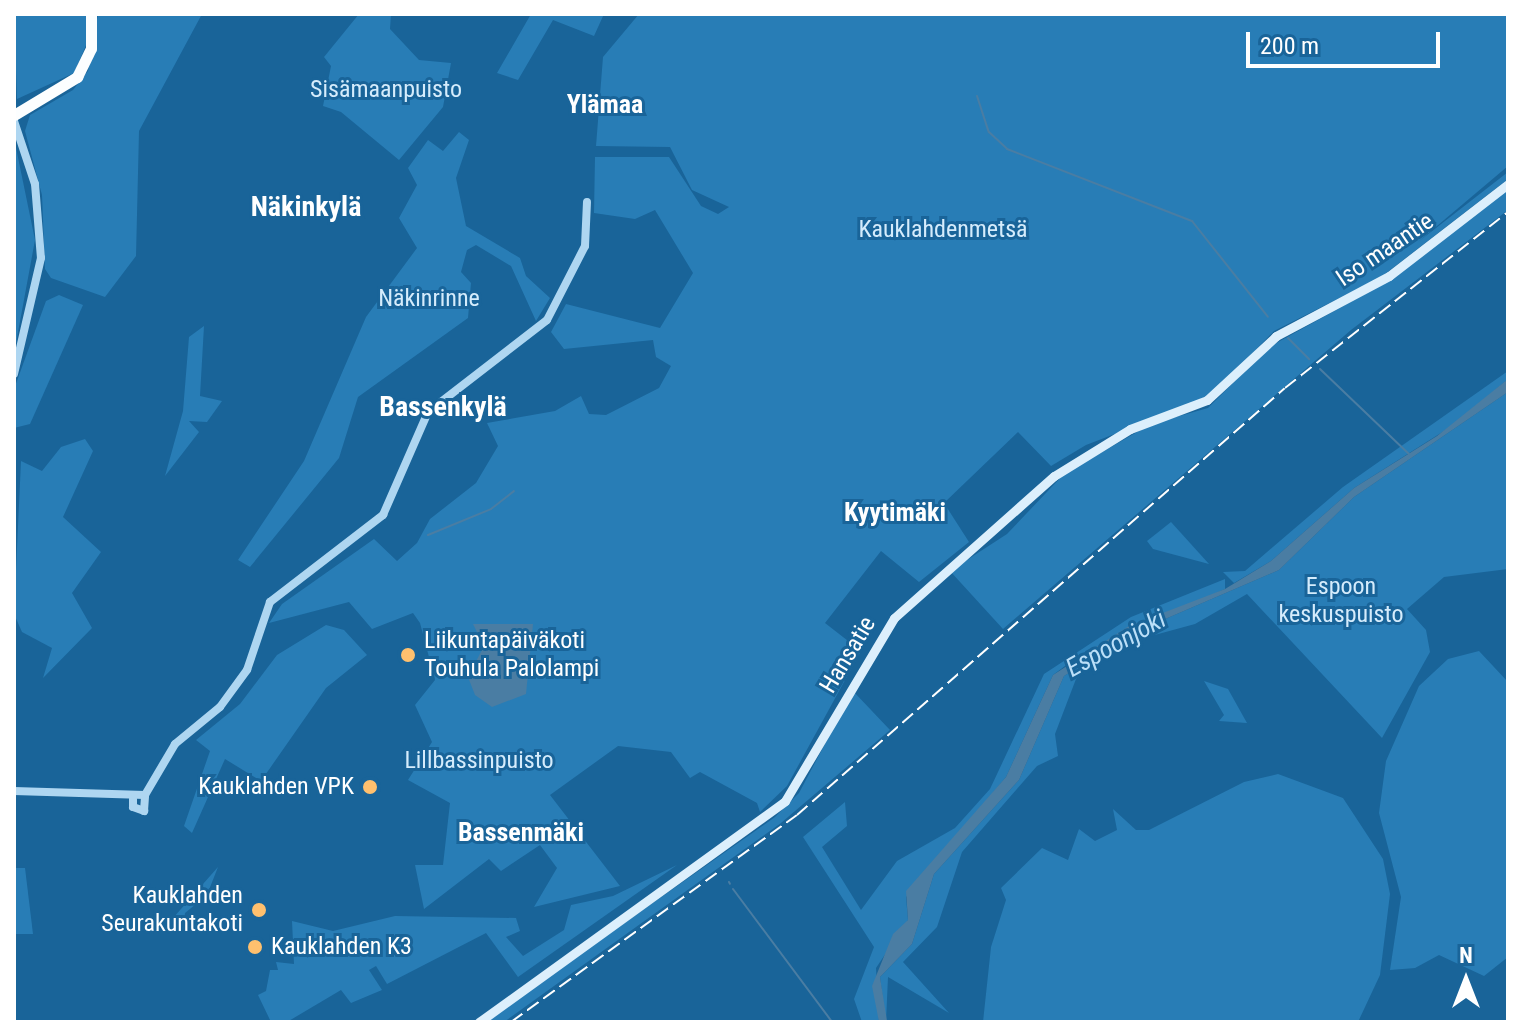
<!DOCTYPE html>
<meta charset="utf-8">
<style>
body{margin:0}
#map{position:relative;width:1522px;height:1036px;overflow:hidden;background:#196499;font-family:"Roboto Condensed",sans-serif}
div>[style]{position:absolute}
.green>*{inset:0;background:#287db6}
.water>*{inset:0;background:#4a7da3}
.stream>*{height:2px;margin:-1px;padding:0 1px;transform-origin:1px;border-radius:1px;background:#4a7da3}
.tertiary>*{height:8px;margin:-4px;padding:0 4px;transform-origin:4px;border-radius:4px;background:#aed6f1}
.secondary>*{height:9px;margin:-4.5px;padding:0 4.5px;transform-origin:4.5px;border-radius:4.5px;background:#dceffc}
.trunk>*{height:11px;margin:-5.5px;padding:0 5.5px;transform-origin:5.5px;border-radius:5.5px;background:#fcfeff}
.rail>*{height:2px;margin-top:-1px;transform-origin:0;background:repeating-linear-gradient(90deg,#fff 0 14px,transparent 0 20px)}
.dots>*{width:22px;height:22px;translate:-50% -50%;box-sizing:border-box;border:4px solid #196499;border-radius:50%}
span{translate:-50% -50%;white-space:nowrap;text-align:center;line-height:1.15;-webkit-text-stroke:6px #196499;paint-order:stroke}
.park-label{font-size:24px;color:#d5ecfc}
.street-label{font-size:24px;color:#fff}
.poi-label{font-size:24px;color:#fff}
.left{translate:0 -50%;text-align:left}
.right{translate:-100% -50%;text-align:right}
.neighbourhood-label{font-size:26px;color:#fff;font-weight:700}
.water-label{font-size:26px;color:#bbdff8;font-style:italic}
.quarter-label{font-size:28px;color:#fff;font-weight:700}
.frame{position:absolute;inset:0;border:16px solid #fff;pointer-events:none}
.north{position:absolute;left:1426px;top:940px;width:80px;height:80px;-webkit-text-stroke:6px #196499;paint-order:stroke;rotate:0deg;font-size:22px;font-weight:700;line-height:32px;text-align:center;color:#fff}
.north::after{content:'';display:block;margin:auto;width:28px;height:36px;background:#fff;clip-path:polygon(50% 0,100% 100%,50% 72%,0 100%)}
.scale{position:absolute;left:1246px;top:32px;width:194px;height:36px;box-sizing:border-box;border:4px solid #fff;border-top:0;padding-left:10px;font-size:24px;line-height:28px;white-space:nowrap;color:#fff;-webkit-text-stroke:6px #196499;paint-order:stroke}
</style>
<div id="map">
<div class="green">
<div style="clip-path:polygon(14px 14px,86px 14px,87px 43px,74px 73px,17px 99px)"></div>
<div style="clip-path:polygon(98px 14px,202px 14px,139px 131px,136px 256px,105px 297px,51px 278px,45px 269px,42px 195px,25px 131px,30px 115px,73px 90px,88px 71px)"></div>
<div style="clip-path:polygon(359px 14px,391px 14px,390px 29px,419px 60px,451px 63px,443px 107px,399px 160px,341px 112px,323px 106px,331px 66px,324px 57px)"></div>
<div style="clip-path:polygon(531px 14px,604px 14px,594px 36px,553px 20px,518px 80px,497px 73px)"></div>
<div style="clip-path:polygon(639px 14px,1508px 14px,1508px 166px,1418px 242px,1508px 172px,1508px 179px,1381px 277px,1274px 331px,1215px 392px,1190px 405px,1086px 445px,1051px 466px,1018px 432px,944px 503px,969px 542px,919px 582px,881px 551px,825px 623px,861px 651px,787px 786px,760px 812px,757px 803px,700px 772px,690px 778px,671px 752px,618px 746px,550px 795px,620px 886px,534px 907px,557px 868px,540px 845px,501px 871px,489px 859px,424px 909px,415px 865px,443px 865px,450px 803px,408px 780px,432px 742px,415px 705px,435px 680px,420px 623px,413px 613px,372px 629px,349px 602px,269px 623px,282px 604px,374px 539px,397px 561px,417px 543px,430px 519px,476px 483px,498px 446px,487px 423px,555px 411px,581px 396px,589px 414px,606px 415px,659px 388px,671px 366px,656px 357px,653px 340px,564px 349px,551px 332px,566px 304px,660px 328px,693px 273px,655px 210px,635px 219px,594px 213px,595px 157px,669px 157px,701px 206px,718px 214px,729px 207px,692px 190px,670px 147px,596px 146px,603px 57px)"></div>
<div style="clip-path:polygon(459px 132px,469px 140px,456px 178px,466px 226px,520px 258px,526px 276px,550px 298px,536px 321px,511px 266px,476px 245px,467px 250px,461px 272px,471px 283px,468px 318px,358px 397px,339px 458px,250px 567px,238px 560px,304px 461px,366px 317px,417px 248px,399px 218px,417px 185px,408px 168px,428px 140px,443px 151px)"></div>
<div style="clip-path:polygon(14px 138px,35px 240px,14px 354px,16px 208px)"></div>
<div style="clip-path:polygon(1508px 189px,1508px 210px,1351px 330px,1003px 629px,950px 571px,1007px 534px,1064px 474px,1151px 424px,1208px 408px,1269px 347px,1387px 282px)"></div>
<div style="clip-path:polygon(59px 295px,83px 305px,30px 424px,14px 428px,14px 389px,46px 301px)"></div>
<div style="clip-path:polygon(204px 326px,200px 396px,222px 401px,207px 422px,189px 421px,199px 432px,165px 476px,183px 411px,189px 337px)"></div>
<div style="clip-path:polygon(1508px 371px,1508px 379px,1455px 424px,1354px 488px,1271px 561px,1234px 583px,1223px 572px,1245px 571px,1343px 487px)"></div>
<div style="clip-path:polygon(1508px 392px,1508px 569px,1444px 577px,1407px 609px,1426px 630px,1430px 652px,1382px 738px,1247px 594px,1195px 624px,1129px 642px,1076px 679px,1055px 734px,1058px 756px,1037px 766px,962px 852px,937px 927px,903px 962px,949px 1013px,888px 977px,886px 1022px,880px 977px,912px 944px,934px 874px,1019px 780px,1064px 676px,1135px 632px,1279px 570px,1354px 497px)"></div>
<div style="clip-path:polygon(85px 439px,93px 451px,63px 517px,101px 552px,72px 593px,92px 628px,43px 678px,52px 648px,22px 632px,14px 614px,21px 461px,42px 471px,61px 447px)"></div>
<div style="clip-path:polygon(1171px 522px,1209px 564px,1153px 549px,1147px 541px)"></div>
<div style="clip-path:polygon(1225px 579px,1225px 589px,1081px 654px,1053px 675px,1006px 777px,906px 897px,908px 920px,876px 968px,879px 1022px,862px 1022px,854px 999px,874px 947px,803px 837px,845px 802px,847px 826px,822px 847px,861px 910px,897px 861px,955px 828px,990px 789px,1044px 674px,1131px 617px)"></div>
<div style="clip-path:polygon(326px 625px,344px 630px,367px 655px,326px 688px,261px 781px,225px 759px,192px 833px,184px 826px,210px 751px,196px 740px,240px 704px,277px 655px)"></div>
<div style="clip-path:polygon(1479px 651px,1508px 682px,1508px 957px,1484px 976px,1439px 955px,1415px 968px,1390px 970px,1401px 897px,1379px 813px,1386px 761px,1419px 686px,1448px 659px)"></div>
<div style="clip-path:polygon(1204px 681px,1228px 689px,1247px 723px,1219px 721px,1224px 715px)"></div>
<div style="clip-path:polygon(853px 691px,890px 730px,781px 823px,636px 927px,504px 1022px,484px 1022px,775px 817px,799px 793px)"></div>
<div style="clip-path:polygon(1278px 774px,1343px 798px,1383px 859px,1390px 894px,1380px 975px,1358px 1022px,983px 1022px,991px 947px,1006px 900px,1001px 888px,1042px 848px,1068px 860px,1079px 829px,1095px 841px,1117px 830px,1113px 809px,1136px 830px,1149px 830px,1244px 782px)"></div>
<div style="clip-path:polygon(677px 865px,518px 977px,486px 933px,387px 984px,376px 966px,369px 970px,382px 990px,351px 1003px,341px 990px,287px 1022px,271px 1022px,258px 995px,266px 991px,270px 970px,278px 970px,276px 962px,294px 964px,292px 921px,333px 931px,395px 916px,516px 918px,520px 931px,506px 937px,523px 956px,564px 930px,571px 905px,613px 896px)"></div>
<div style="clip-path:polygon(218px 867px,207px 895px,185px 913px,183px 934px,166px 926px)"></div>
<div style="clip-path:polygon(14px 868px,25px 868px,33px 934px,14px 934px)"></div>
</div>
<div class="water">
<div style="clip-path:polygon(1508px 379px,1508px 392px,1354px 497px,1279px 570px,1135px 632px,1064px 676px,1019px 780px,934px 874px,912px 944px,880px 977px,887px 1021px,879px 1022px,872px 986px,893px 934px,908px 920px,906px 891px,1006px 777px,1053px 675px,1129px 626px,1225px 589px,1271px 561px,1354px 488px,1437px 436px)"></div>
<div style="clip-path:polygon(473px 624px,533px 624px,526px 694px,492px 707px,475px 695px,468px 677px,484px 646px)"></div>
</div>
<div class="stream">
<div style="left:977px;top:96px;width:38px;rotate:72deg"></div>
<div style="left:989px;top:132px;width:25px;rotate:43deg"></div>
<div style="left:1007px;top:149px;width:199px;rotate:21.3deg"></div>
<div style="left:1192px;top:221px;width:122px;rotate:51.6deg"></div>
<div style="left:1288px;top:338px;width:30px;rotate:45deg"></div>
<div style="left:1320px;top:369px;width:123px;rotate:43.7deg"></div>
<div style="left:428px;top:535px;width:68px;rotate:-22.4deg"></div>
<div style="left:491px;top:509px;width:29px;rotate:-38deg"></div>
<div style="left:729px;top:882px;width:2px;rotate:63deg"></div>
<div style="left:733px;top:889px;width:166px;rotate:53.3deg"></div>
</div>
<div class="tertiary">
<div style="left:14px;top:121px;width:66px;rotate:71.6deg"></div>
<div style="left:35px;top:184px;width:74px;rotate:85.4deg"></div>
<div style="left:41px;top:258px;width:119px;rotate:103.1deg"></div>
<div style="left:14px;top:791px;width:131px;rotate:1.7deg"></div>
<div style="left:145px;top:795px;width:59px;rotate:-59.5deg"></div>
<div style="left:175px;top:744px;width:58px;rotate:-39.4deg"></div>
<div style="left:220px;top:707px;width:46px;rotate:-53.9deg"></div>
<div style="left:247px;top:670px;width:72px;rotate:-71.3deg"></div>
<div style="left:270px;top:602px;width:143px;rotate:-37.6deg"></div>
<div style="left:383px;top:515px;width:112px;rotate:-66.4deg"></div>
<div style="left:428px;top:412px;width:150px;rotate:-37.7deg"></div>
<div style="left:547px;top:320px;width:83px;rotate:-62.8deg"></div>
<div style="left:585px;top:246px;width:44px;rotate:-87.4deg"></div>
<div style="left:133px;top:799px;width:8px;rotate:90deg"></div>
<div style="left:133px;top:807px;width:12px;rotate:20deg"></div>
<div style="left:144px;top:811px;width:16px;rotate:-86deg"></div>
</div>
<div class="secondary">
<div style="left:479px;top:1022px;width:377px;rotate:-35.8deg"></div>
<div style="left:785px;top:801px;width:213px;rotate:-59.2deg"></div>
<div style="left:894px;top:618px;width:214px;rotate:-41.6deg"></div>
<div style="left:1054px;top:476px;width:89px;rotate:-31.7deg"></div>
<div style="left:1130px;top:429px;width:82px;rotate:-20.6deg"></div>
<div style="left:1207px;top:400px;width:94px;rotate:-42.8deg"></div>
<div style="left:1276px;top:336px;width:128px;rotate:-28deg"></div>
<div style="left:1389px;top:276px;width:150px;rotate:-37.7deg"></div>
</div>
<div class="trunk">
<div style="left:14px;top:115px;width:74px;rotate:-31.1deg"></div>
<div style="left:77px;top:77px;width:32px;rotate:-64deg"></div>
<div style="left:91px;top:48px;width:34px;rotate:-90deg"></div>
</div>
<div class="rail">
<div style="left:511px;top:1022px;width:353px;rotate:-35.9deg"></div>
<div style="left:797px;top:815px;width:648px;rotate:-41.19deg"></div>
<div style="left:1285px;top:388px;width:284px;rotate:-38.3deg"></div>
</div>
<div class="dots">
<div style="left:408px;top:655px;background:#ffc06e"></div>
<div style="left:370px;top:787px;background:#ffc06e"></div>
<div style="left:259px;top:910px;background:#ffc06e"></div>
<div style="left:255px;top:947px;background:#ffc06e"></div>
</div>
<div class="park-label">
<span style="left:386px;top:90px">Sisämaanpuisto</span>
<span style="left:943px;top:230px">Kauklahdenmetsä</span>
<span style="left:429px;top:299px">Näkinrinne</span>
<span style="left:1341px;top:601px">Espoon<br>keskuspuisto</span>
<span style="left:479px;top:761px">Lillbassinpuisto</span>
</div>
<div class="street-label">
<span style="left:1385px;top:250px;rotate:-34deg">Iso maantie</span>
<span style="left:848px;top:655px;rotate:-59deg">Hansatie</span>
</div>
<div class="poi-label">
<span class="left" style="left:424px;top:655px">Liikuntapäiväkoti<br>Touhula Palolampi</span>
<span class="right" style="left:354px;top:787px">Kauklahden VPK</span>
<span class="right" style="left:243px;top:910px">Kauklahden<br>Seurakuntakoti</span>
<span class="left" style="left:271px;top:947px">Kauklahden K3</span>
</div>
<div class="neighbourhood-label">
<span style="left:605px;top:105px">Ylämaa</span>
<span style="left:895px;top:513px">Kyytimäki</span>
<span style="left:521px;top:833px">Bassenmäki</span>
</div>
<div class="water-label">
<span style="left:1116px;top:644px;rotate:-29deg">Espoonjoki</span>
</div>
<div class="quarter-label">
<span style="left:306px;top:207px">Näkinkylä</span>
<span style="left:443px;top:407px">Bassenkylä</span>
</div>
<div class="frame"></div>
<div class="north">N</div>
<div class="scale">200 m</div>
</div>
